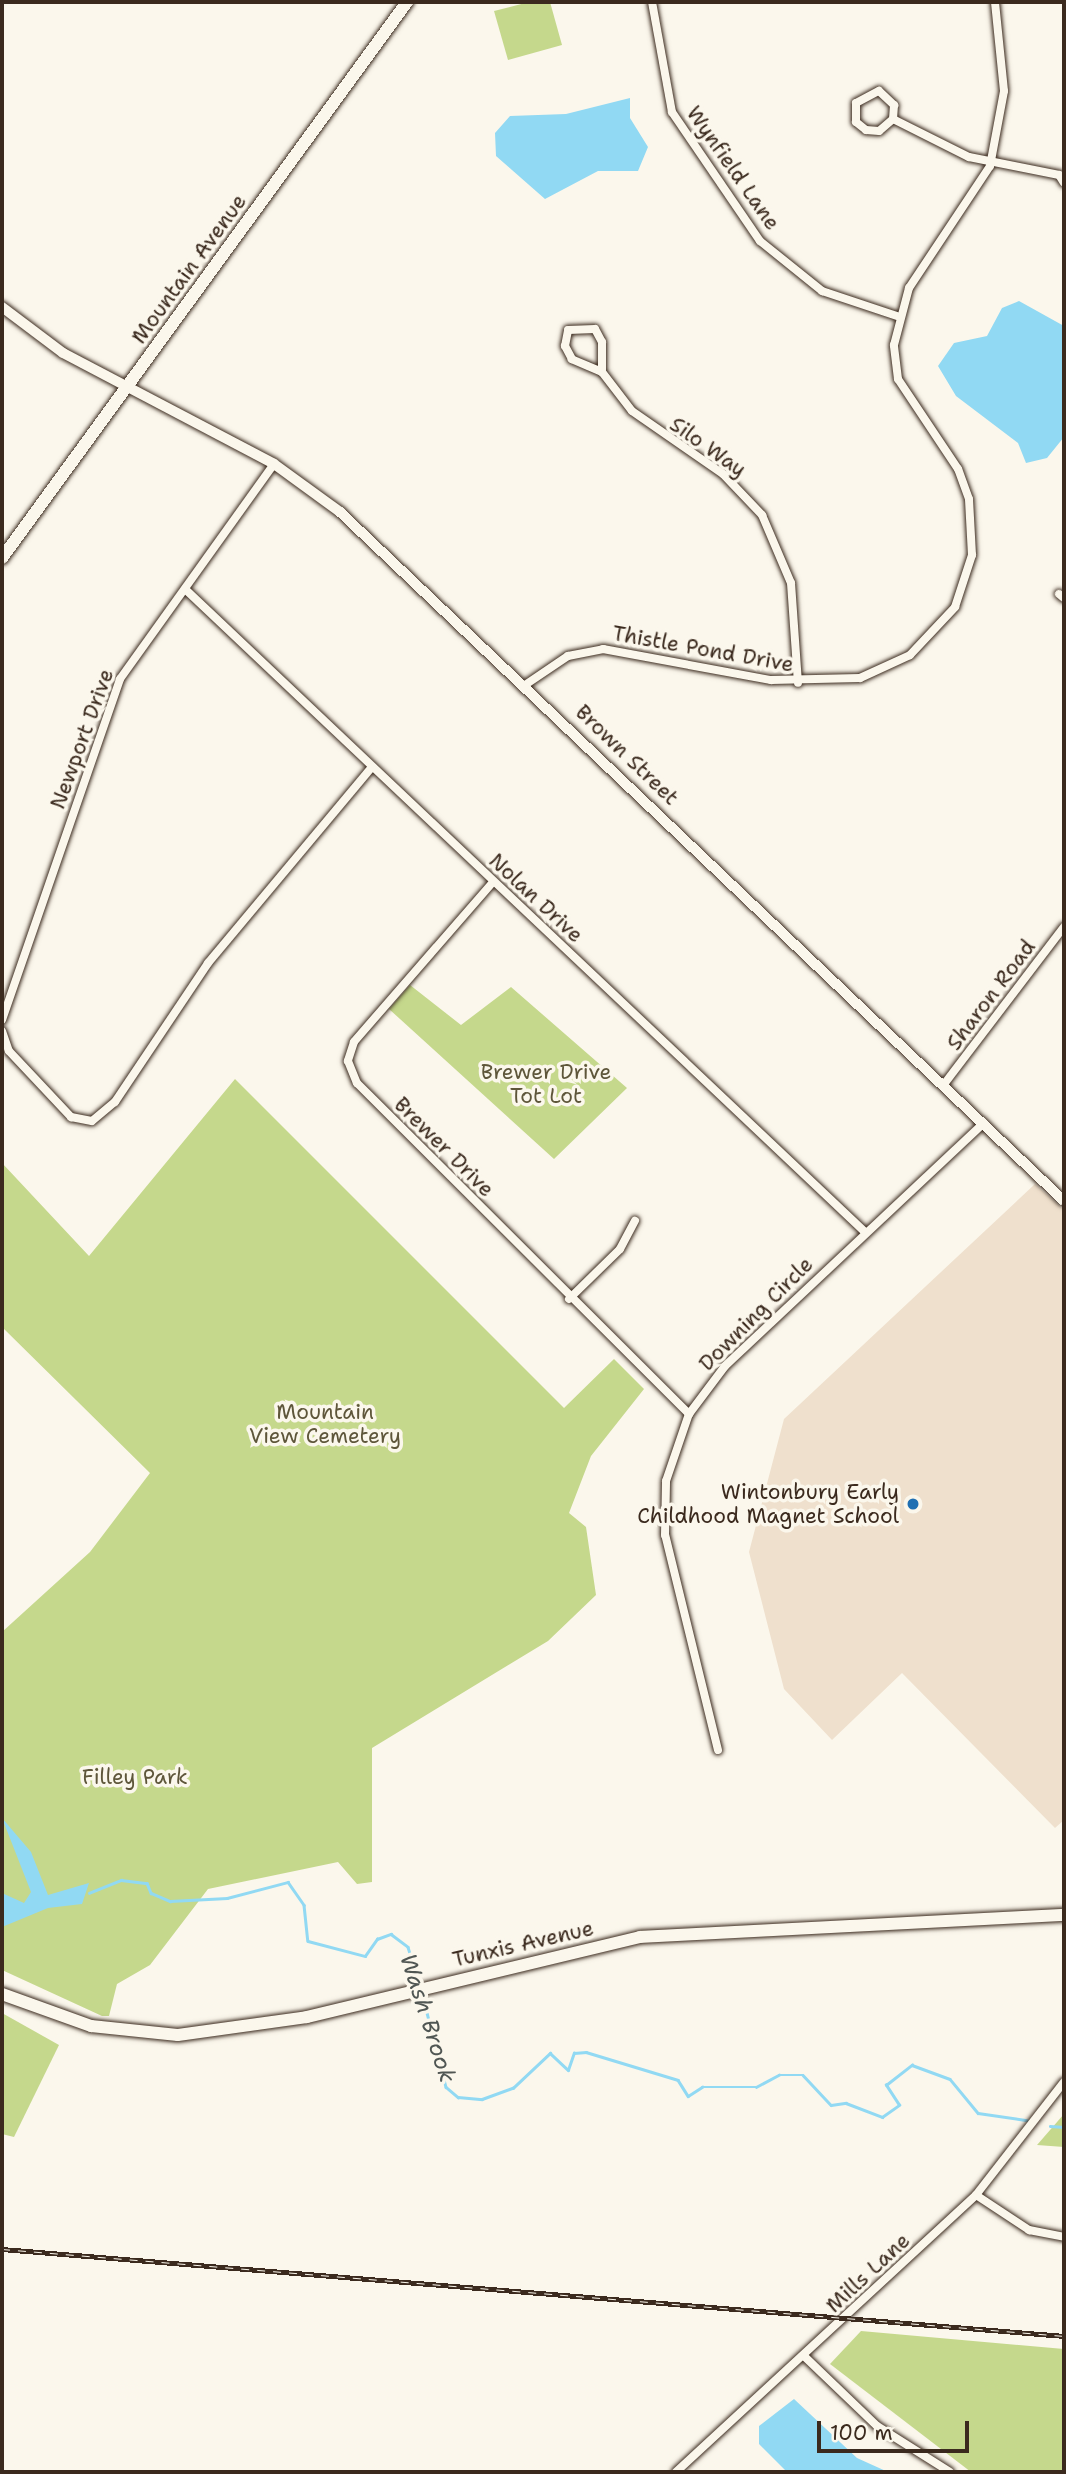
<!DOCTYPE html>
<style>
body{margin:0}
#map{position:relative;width:1066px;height:2474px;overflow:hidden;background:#fbf7ec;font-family:"Shantell Sans",sans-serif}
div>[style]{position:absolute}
.built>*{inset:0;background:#efe0cd}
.green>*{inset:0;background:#c5d88c}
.water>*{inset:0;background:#91d9f3}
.stream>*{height:2.5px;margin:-1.25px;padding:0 1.25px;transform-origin:1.25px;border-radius:1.25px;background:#91d9f3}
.roads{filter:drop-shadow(0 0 2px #3b2a1e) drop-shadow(0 0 2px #3b2a1e)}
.minor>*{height:8px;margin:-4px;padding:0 4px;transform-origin:4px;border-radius:4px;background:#fbf7ec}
.tertiary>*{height:10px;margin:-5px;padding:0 5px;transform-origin:5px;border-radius:5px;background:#fbf7ec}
.secondary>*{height:12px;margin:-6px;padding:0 6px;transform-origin:6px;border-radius:6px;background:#fbf7ec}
.rail>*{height:5px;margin-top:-2.5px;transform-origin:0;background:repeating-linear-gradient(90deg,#fbf7ec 0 8px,#3b2a1e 0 16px);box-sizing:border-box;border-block:2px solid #3b2a1e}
.dots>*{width:19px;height:19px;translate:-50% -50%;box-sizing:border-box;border:4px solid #fbf7ec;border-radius:50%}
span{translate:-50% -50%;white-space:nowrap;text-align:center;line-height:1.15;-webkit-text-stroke:7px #fbf7ec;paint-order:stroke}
.street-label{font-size:21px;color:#3b2a1e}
.park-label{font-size:21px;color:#5e563a}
.poi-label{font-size:21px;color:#3b2a1e}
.right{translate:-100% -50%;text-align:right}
.water-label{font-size:23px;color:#505653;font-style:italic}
.frame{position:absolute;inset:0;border:4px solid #3b2a1e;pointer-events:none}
.scale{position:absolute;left:817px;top:2421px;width:152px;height:32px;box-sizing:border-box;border:4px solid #3b2a1e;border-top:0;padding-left:9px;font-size:21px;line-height:24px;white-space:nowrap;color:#3b2a1e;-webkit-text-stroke:5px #fbf7ec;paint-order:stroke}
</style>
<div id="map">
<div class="built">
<div style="clip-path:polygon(1035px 1184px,1064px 1210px,1064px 1820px,1055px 1828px,902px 1673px,832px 1740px,784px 1689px,749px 1552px,784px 1419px)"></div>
</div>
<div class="green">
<div style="clip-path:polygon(529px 2px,550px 2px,562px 45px,508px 60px,494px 11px)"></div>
<div style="clip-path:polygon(410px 985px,461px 1025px,511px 987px,627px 1088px,554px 1159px,389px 1009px)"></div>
<div style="clip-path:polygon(235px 1079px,564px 1408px,614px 1359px,644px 1389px,591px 1456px,569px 1513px,586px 1527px,596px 1595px,548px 1641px,372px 1748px,372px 1882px,357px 1884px,338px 1862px,208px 1889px,150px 1965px,117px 1984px,109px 2016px,102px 2016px,2px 1970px,2px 1632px,90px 1552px,150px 1473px,2px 1327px,2px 1163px,89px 1256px)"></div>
<div style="clip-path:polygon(2px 2013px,59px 2045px,14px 2137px,2px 2134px)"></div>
<div style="clip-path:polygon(1064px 2114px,1064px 2147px,1037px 2145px)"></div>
<div style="clip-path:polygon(861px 2331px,1064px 2349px,1064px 2472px,971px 2472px,830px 2364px)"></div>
</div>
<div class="water">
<div style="clip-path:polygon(630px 98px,630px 118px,648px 147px,638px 171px,598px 171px,545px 199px,496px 156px,495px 133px,510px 116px,566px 114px)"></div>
<div style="clip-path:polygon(1019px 301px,1064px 326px,1064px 437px,1047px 458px,1026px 463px,1018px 443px,956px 396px,938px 366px,954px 343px,987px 336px,1002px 308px)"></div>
<div style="clip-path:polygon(2px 1818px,31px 1852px,48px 1895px,89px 1883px,82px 1904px,48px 1908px,2px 1927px,2px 1893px,24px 1903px,31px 1892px)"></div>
<div style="clip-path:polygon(794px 2399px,857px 2458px,888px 2472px,787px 2472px,759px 2444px,759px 2426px)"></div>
</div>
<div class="stream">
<div style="left:89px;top:1893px;width:35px;rotate:-22deg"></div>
<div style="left:121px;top:1880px;width:26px;rotate:7deg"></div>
<div style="left:147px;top:1883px;width:11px;rotate:68deg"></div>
<div style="left:151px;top:1893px;width:21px;rotate:23deg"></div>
<div style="left:170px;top:1901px;width:57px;rotate:-3deg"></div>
<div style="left:227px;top:1898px;width:63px;rotate:-14.7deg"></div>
<div style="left:288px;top:1882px;width:28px;rotate:55deg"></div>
<div style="left:304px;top:1905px;width:36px;rotate:84deg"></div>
<div style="left:308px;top:1941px;width:59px;rotate:14.7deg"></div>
<div style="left:365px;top:1956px;width:21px;rotate:-55deg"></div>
<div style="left:377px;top:1939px;width:15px;rotate:-20deg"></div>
<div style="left:391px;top:1934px;width:21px;rotate:37deg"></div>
<div style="left:408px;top:1947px;width:41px;rotate:72.9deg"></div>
<div style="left:422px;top:1993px;width:97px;rotate:75.7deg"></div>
<div style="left:446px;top:2087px;width:16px;rotate:40deg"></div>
<div style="left:458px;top:2097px;width:24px;rotate:5deg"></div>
<div style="left:482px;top:2099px;width:33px;rotate:-20deg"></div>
<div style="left:513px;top:2088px;width:51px;rotate:-43.4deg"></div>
<div style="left:550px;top:2053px;width:25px;rotate:43deg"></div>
<div style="left:568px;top:2070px;width:18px;rotate:-71deg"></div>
<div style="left:574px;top:2053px;width:12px;rotate:-5deg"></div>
<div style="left:586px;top:2052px;width:96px;rotate:16.9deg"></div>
<div style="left:678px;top:2080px;width:19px;rotate:58deg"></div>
<div style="left:688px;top:2096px;width:17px;rotate:-33deg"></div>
<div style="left:702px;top:2087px;width:54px"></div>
<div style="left:756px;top:2087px;width:26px;rotate:-28deg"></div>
<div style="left:779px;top:2075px;width:24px"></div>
<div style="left:803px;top:2075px;width:41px;rotate:47deg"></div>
<div style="left:831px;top:2105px;width:15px;rotate:-8deg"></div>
<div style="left:846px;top:2103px;width:39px;rotate:21deg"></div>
<div style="left:882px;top:2117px;width:21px;rotate:-35deg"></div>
<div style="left:899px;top:2105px;width:24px;rotate:-123deg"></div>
<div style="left:886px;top:2085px;width:33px;rotate:-38deg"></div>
<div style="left:912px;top:2065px;width:40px;rotate:20.2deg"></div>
<div style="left:950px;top:2079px;width:44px;rotate:50.5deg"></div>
<div style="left:978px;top:2113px;width:49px;rotate:8.3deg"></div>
<div style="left:1050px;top:2126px;width:14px;rotate:4deg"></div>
</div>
<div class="roads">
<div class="minor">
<div style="left:652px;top:2px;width:112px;rotate:79.7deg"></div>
<div style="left:672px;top:112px;width:156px;rotate:55.7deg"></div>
<div style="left:760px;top:241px;width:80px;rotate:38.9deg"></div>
<div style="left:822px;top:291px;width:79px;rotate:18.4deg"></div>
<div style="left:893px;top:119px;width:18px;rotate:139deg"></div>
<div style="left:879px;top:131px;width:13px;rotate:-176deg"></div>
<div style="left:866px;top:130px;width:13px;rotate:-141deg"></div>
<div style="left:856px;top:122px;width:19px;rotate:-90deg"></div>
<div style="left:856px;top:103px;width:26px;rotate:-28deg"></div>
<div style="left:879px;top:91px;width:21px;rotate:43deg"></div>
<div style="left:894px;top:105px;width:14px;rotate:94deg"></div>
<div style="left:893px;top:119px;width:85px;rotate:26.6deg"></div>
<div style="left:969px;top:157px;width:92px;rotate:11.3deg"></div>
<div style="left:1059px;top:175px;width:9px;rotate:58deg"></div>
<div style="left:602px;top:372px;width:33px;rotate:-157deg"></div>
<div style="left:572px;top:359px;width:15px;rotate:-118deg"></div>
<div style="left:565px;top:346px;width:16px;rotate:-79deg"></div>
<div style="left:568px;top:330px;width:27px;rotate:-2deg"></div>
<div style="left:595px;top:329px;width:15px;rotate:62deg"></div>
<div style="left:602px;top:342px;width:30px;rotate:90deg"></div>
<div style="left:602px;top:372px;width:49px;rotate:52.4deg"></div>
<div style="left:632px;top:411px;width:111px;rotate:34.7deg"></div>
<div style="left:723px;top:474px;width:57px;rotate:46.4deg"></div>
<div style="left:762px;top:515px;width:74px;rotate:66.9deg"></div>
<div style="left:791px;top:583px;width:100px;rotate:86deg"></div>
<div style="left:185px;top:589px;width:934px;rotate:43.4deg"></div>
<div style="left:1059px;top:594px;width:6px;rotate:39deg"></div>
<div style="left:525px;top:685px;width:52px;rotate:-34deg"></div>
<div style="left:568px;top:656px;width:36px;rotate:-11deg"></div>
<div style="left:603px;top:649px;width:171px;rotate:10.5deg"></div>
<div style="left:771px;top:680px;width:89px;rotate:-1.3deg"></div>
<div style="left:860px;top:678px;width:55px;rotate:-24.7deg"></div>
<div style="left:910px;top:655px;width:66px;rotate:-46.8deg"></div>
<div style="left:955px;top:607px;width:55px;rotate:-71.9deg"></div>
<div style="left:972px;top:555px;width:56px;rotate:-93.1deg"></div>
<div style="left:969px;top:499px;width:32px;rotate:-110deg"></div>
<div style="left:958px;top:469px;width:108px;rotate:-123.7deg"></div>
<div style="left:898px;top:379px;width:34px;rotate:-97deg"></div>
<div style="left:894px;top:345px;width:59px;rotate:-75.3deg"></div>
<div style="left:909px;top:288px;width:146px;rotate:-56.4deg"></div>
<div style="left:990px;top:166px;width:76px;rotate:-79.4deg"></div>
<div style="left:1004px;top:91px;width:89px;rotate:-95.8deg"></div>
<div style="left:493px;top:882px;width:212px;rotate:131deg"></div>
<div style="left:354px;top:1042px;width:20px;rotate:108deg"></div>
<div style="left:348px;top:1061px;width:24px;rotate:68deg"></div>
<div style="left:357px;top:1083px;width:469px;rotate:44.9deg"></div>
<div style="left:2px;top:1020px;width:361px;rotate:-70.9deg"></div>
<div style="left:120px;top:679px;width:264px;rotate:-54.4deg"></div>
<div style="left:2px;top:1031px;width:21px;rotate:71deg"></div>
<div style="left:9px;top:1051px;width:91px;rotate:46.8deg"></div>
<div style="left:71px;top:1117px;width:21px;rotate:11deg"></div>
<div style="left:92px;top:1121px;width:30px;rotate:-40deg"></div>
<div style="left:115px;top:1102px;width:167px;rotate:-56.2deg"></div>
<div style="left:208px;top:963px;width:254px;rotate:-50.1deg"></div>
<div style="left:945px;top:1083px;width:196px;rotate:-52.7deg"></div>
<div style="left:569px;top:1299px;width:71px;rotate:-44.4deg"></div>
<div style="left:620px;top:1249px;width:32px;rotate:-62deg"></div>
<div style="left:718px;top:1750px;width:221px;rotate:-103.8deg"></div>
<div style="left:665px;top:1535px;width:54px;rotate:-88.9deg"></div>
<div style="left:666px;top:1481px;width:71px;rotate:-71.1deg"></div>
<div style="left:689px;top:1414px;width:60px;rotate:-53.1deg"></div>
<div style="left:725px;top:1366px;width:355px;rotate:-43.2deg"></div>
<div style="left:976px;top:2195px;width:64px;rotate:33.4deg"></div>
<div style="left:1029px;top:2230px;width:36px;rotate:11deg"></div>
<div style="left:804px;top:2356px;width:101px;rotate:43.8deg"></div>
<div style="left:877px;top:2426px;width:86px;rotate:32.2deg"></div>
<div style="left:676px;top:2472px;width:408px;rotate:-42.7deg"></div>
<div style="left:976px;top:2195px;width:143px;rotate:-52.1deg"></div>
</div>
<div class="tertiary">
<div style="left:2px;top:307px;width:76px;rotate:37deg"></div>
<div style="left:63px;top:353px;width:238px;rotate:27.7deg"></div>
<div style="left:274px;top:464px;width:82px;rotate:36deg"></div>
<div style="left:340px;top:512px;width:999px;rotate:43.58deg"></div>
</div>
<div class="secondary">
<div style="left:2px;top:558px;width:688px;rotate:-53.93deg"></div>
<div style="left:2px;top:1994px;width:95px;rotate:19.8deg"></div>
<div style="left:91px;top:2026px;width:87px;rotate:5.9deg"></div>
<div style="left:178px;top:2035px;width:130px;rotate:-7.9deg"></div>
<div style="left:307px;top:2017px;width:342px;rotate:-13.5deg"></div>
<div style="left:640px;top:1937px;width:425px;rotate:-3deg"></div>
</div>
</div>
<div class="rail">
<div style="left:2px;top:2249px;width:1066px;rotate:4.68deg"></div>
</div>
<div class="dots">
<div style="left:913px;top:1504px;background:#1f6fb2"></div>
</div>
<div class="street-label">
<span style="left:733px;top:168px;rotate:55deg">Wynfield Lane</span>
<span style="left:189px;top:269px;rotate:-54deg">Mountain Avenue</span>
<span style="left:708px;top:447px;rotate:35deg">Silo Way</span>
<span style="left:703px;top:649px;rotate:10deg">Thistle Pond Drive</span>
<span style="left:82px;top:739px;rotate:-70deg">Newport Drive</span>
<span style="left:627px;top:755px;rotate:44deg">Brown Street</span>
<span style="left:536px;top:898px;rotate:43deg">Nolan Drive</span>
<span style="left:991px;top:995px;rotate:-53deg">Sharon Road</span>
<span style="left:444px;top:1147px;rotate:45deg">Brewer Drive</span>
<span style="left:756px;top:1314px;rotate:-45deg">Downing Circle</span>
<span style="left:523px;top:1944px;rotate:-13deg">Tunxis Avenue</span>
<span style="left:868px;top:2273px;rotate:-43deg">Mills Lane</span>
</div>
<div class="park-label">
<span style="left:546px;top:1084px">Brewer Drive<br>Tot Lot</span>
<span style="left:325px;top:1424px">Mountain<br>View Cemetery</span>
<span style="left:135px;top:1777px">Filley Park</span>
</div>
<div class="poi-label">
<span class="right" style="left:899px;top:1504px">Wintonbury Early<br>Childhood Magnet School</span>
</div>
<div class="water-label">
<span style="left:428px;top:2018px;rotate:72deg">Wash Brook</span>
</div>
<div class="frame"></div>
<div class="scale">100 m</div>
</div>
